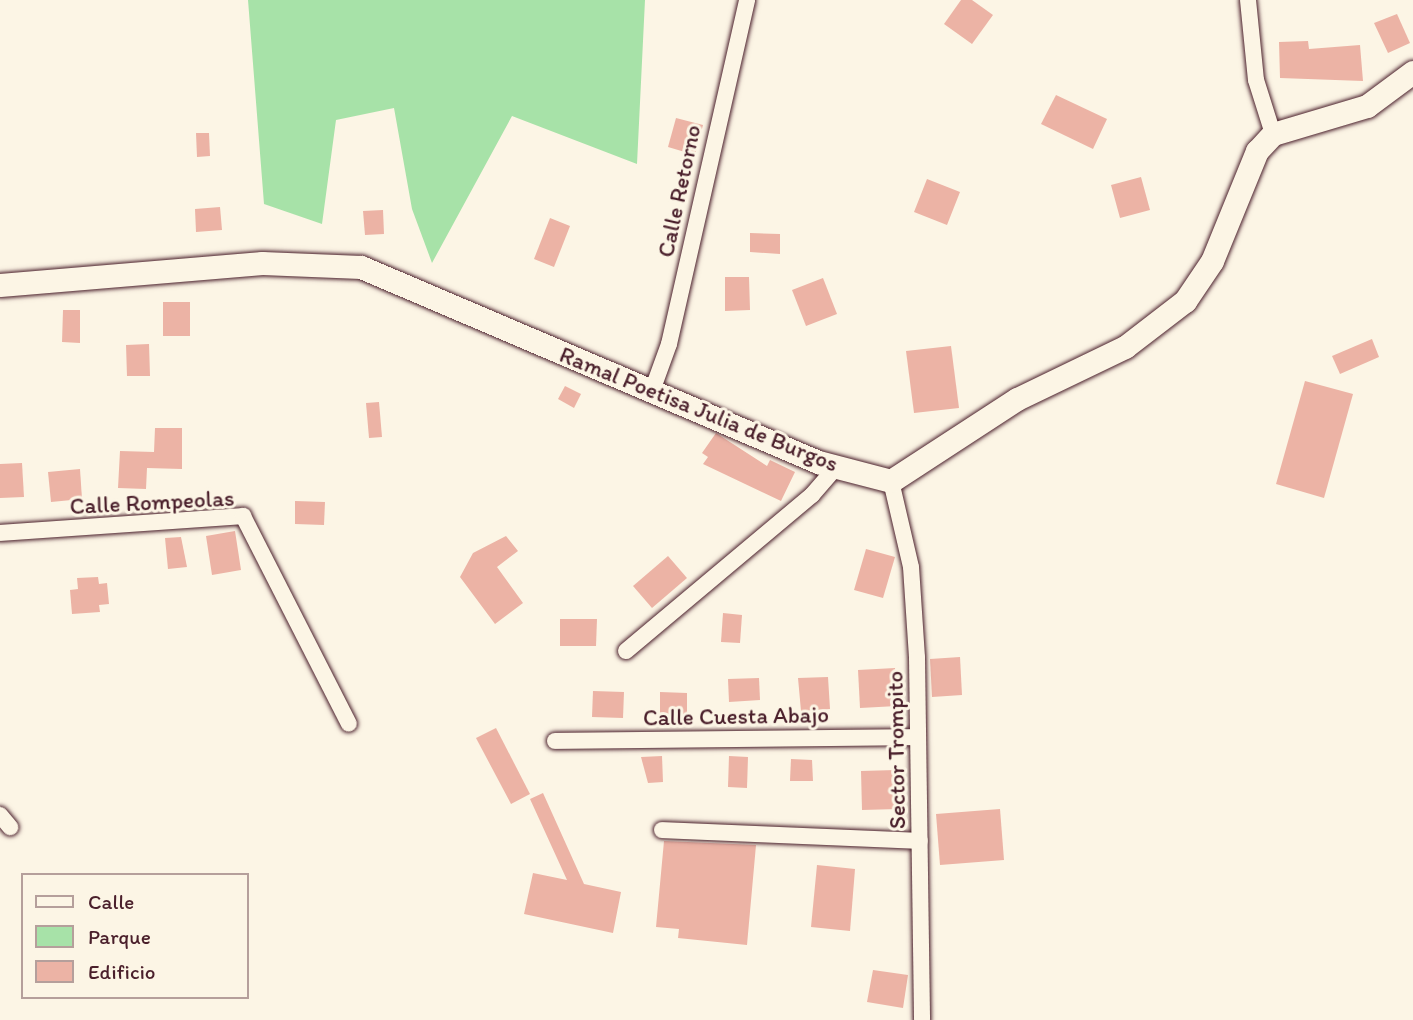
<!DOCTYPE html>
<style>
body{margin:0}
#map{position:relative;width:1413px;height:1020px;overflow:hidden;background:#fcf5e5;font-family:Itim,sans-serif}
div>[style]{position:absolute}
.green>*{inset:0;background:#a7e2a8}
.building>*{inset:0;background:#ecb3a5}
.roads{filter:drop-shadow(0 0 2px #4a1f2b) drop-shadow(0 0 2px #4a1f2b)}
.street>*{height:16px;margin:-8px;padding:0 8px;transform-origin:8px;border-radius:8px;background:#fcf5e5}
.secondary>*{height:23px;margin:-11.5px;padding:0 11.5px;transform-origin:11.5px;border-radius:11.5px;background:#fcf5e5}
span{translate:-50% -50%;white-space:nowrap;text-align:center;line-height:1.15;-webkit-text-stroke:6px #fcf5e5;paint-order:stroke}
.street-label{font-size:23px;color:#4a1f2b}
.legend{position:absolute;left:21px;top:873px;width:228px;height:126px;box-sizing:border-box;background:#fcf5e5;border:2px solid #b59f9b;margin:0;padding:9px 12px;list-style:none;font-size:21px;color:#4a1f2b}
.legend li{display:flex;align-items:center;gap:14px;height:35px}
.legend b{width:35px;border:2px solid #b59f9b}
</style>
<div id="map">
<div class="green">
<div style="clip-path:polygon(248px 0,645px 0,637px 164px,512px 116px,432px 263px,412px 209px,394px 108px,336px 120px,322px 224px,264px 204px)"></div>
</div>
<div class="building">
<div style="clip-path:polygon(961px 0,972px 0,993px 15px,972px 44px,944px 24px)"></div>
<div style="clip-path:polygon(1397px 14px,1410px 43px,1388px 53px,1374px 23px)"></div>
<div style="clip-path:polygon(1308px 41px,1309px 49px,1360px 45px,1363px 81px,1280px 78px,1279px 42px)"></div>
<div style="clip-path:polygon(1056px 95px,1107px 119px,1093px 149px,1041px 124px)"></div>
<div style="clip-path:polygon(676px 118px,703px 125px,695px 155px,668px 147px)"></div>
<div style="clip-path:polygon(196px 133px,209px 133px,210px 156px,197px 157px)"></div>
<div style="clip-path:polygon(1141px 177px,1150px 210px,1120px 218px,1111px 185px)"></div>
<div style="clip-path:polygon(927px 179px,960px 192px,947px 225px,914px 212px)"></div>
<div style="clip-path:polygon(220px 207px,222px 230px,196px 232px,195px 209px)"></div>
<div style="clip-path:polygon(383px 210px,384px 234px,365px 235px,363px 211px)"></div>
<div style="clip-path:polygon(550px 218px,570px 226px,554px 267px,534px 259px)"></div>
<div style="clip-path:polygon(750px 233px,780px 234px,780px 254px,750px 252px)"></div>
<div style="clip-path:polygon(725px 277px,749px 277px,750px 310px,725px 311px)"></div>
<div style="clip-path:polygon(823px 278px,837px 314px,806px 326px,792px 290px)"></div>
<div style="clip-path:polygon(163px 302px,190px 302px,190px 336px,163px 336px)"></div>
<div style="clip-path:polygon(63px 310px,80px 310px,80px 343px,62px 342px)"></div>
<div style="clip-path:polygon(1372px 339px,1379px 357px,1340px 374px,1332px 356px)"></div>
<div style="clip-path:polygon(149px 344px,150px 376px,127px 376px,126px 345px)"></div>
<div style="clip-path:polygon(951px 346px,959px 408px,914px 413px,906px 351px)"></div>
<div style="clip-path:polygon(1305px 381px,1353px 394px,1324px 498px,1276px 484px)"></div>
<div style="clip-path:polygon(565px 386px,581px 394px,574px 408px,558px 399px)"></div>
<div style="clip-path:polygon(379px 402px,382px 437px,369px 438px,366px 403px)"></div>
<div style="clip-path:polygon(155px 428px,182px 428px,182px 469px,147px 468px,146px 489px,118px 488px,120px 451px,154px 452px)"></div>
<div style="clip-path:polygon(716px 433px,767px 466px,770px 460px,795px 472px,781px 501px,703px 464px,708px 457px,702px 453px)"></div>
<div style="clip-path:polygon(22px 463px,24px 497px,0 498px,0 464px)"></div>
<div style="clip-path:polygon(80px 469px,82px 499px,51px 502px,48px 472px)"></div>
<div style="clip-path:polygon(295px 501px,325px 502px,324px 525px,295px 524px)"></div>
<div style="clip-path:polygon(235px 531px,241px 570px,212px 575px,206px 536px)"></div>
<div style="clip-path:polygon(506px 536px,518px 551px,497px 567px,523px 603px,495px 624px,460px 577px,473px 553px)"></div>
<div style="clip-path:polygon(181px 537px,187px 567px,168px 569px,165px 538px)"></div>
<div style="clip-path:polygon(866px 549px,895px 557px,883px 598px,854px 590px)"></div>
<div style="clip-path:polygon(668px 556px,687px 578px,652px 608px,633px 586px)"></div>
<div style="clip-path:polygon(98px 577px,99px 584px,107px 583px,109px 604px,99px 605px,100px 612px,72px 614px,70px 590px,78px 589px,77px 578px)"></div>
<div style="clip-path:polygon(723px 613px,742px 615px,740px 643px,721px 642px)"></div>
<div style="clip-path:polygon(560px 619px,597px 619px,596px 646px,560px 646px)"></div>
<div style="clip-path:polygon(960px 657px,962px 695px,932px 697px,930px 659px)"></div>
<div style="clip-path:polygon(895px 668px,897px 706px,860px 708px,858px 670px)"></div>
<div style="clip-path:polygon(828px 677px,830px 709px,801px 711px,798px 678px)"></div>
<div style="clip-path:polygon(759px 678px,760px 700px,729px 702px,728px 679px)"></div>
<div style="clip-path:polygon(593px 691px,624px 692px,623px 718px,592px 717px)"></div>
<div style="clip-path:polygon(660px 692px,687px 693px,687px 717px,660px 717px)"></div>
<div style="clip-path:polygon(496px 728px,530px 794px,511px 804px,476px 738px)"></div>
<div style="clip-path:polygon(662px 756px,663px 782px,648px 783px,641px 757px)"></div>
<div style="clip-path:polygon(729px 756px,748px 757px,747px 788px,728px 787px)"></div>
<div style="clip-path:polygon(791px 759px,812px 760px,813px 781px,790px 781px)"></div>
<div style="clip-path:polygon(896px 770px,898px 809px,862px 810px,861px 771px)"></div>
<div style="clip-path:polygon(543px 793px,584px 884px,621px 892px,613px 933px,524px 914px,533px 873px,567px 880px,530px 799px)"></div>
<div style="clip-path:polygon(1000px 809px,1004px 860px,940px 865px,936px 814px)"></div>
<div style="clip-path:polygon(664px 841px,756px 845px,747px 945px,678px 938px,679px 929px,656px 927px)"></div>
<div style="clip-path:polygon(817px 865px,855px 869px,850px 931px,811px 927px)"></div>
<div style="clip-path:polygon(873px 970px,908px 975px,903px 1008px,867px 1002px)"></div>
</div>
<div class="roads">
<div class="street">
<div style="left:1248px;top:0;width:80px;rotate:84.3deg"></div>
<div style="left:1256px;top:80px;width:57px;rotate:72.5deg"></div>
<div style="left:652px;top:391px;width:50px;rotate:-70.1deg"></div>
<div style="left:669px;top:344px;width:353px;rotate:-77.2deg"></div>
<div style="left:891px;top:481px;width:88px;rotate:76.9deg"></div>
<div style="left:911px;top:567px;width:91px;rotate:86.2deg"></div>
<div style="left:917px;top:658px;width:362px;rotate:89.2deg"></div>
<div style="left:0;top:533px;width:244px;rotate:-4deg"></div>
<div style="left:243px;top:516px;width:233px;rotate:63deg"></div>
<div style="left:626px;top:651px;width:243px;rotate:-40deg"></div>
<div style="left:812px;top:495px;width:38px;rotate:-49deg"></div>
<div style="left:555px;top:741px;width:363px;rotate:-0.6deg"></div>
<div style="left:0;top:815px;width:16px;rotate:50deg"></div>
<div style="left:662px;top:830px;width:258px;rotate:2.4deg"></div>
</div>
<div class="secondary">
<div style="left:0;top:285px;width:263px;rotate:-4.8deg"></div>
<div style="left:262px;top:263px;width:99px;rotate:2.3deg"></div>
<div style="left:361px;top:267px;width:497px;rotate:23.1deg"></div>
<div style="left:818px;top:462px;width:75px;rotate:14.6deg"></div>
<div style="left:891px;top:481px;width:150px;rotate:-33.1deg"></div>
<div style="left:1017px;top:399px;width:120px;rotate:-25.7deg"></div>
<div style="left:1125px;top:347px;width:76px;rotate:-37.5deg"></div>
<div style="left:1185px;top:301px;width:48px;rotate:-56deg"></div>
<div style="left:1212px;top:261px;width:119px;rotate:-67.8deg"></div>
<div style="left:1257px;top:151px;width:23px;rotate:-47deg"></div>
<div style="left:1273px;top:134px;width:98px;rotate:-16.6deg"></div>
<div style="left:1367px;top:106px;width:57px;rotate:-36.5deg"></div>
</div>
</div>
<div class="street-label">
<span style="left:679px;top:191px;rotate:-78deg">Calle Retorno</span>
<span style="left:699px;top:409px;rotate:22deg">Ramal Poetisa Julia de Burgos</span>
<span style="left:152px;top:502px;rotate:-3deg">Calle Rompeolas</span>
<span style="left:736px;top:716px;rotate:-1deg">Calle Cuesta Abajo</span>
<span style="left:896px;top:750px;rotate:-91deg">Sector Trompito</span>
</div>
<ul class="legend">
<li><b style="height:9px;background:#fcf5e5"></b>Calle</li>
<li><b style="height:19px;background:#a7e2a8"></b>Parque</li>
<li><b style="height:19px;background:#ecb3a5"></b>Edificio</li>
</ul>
</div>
